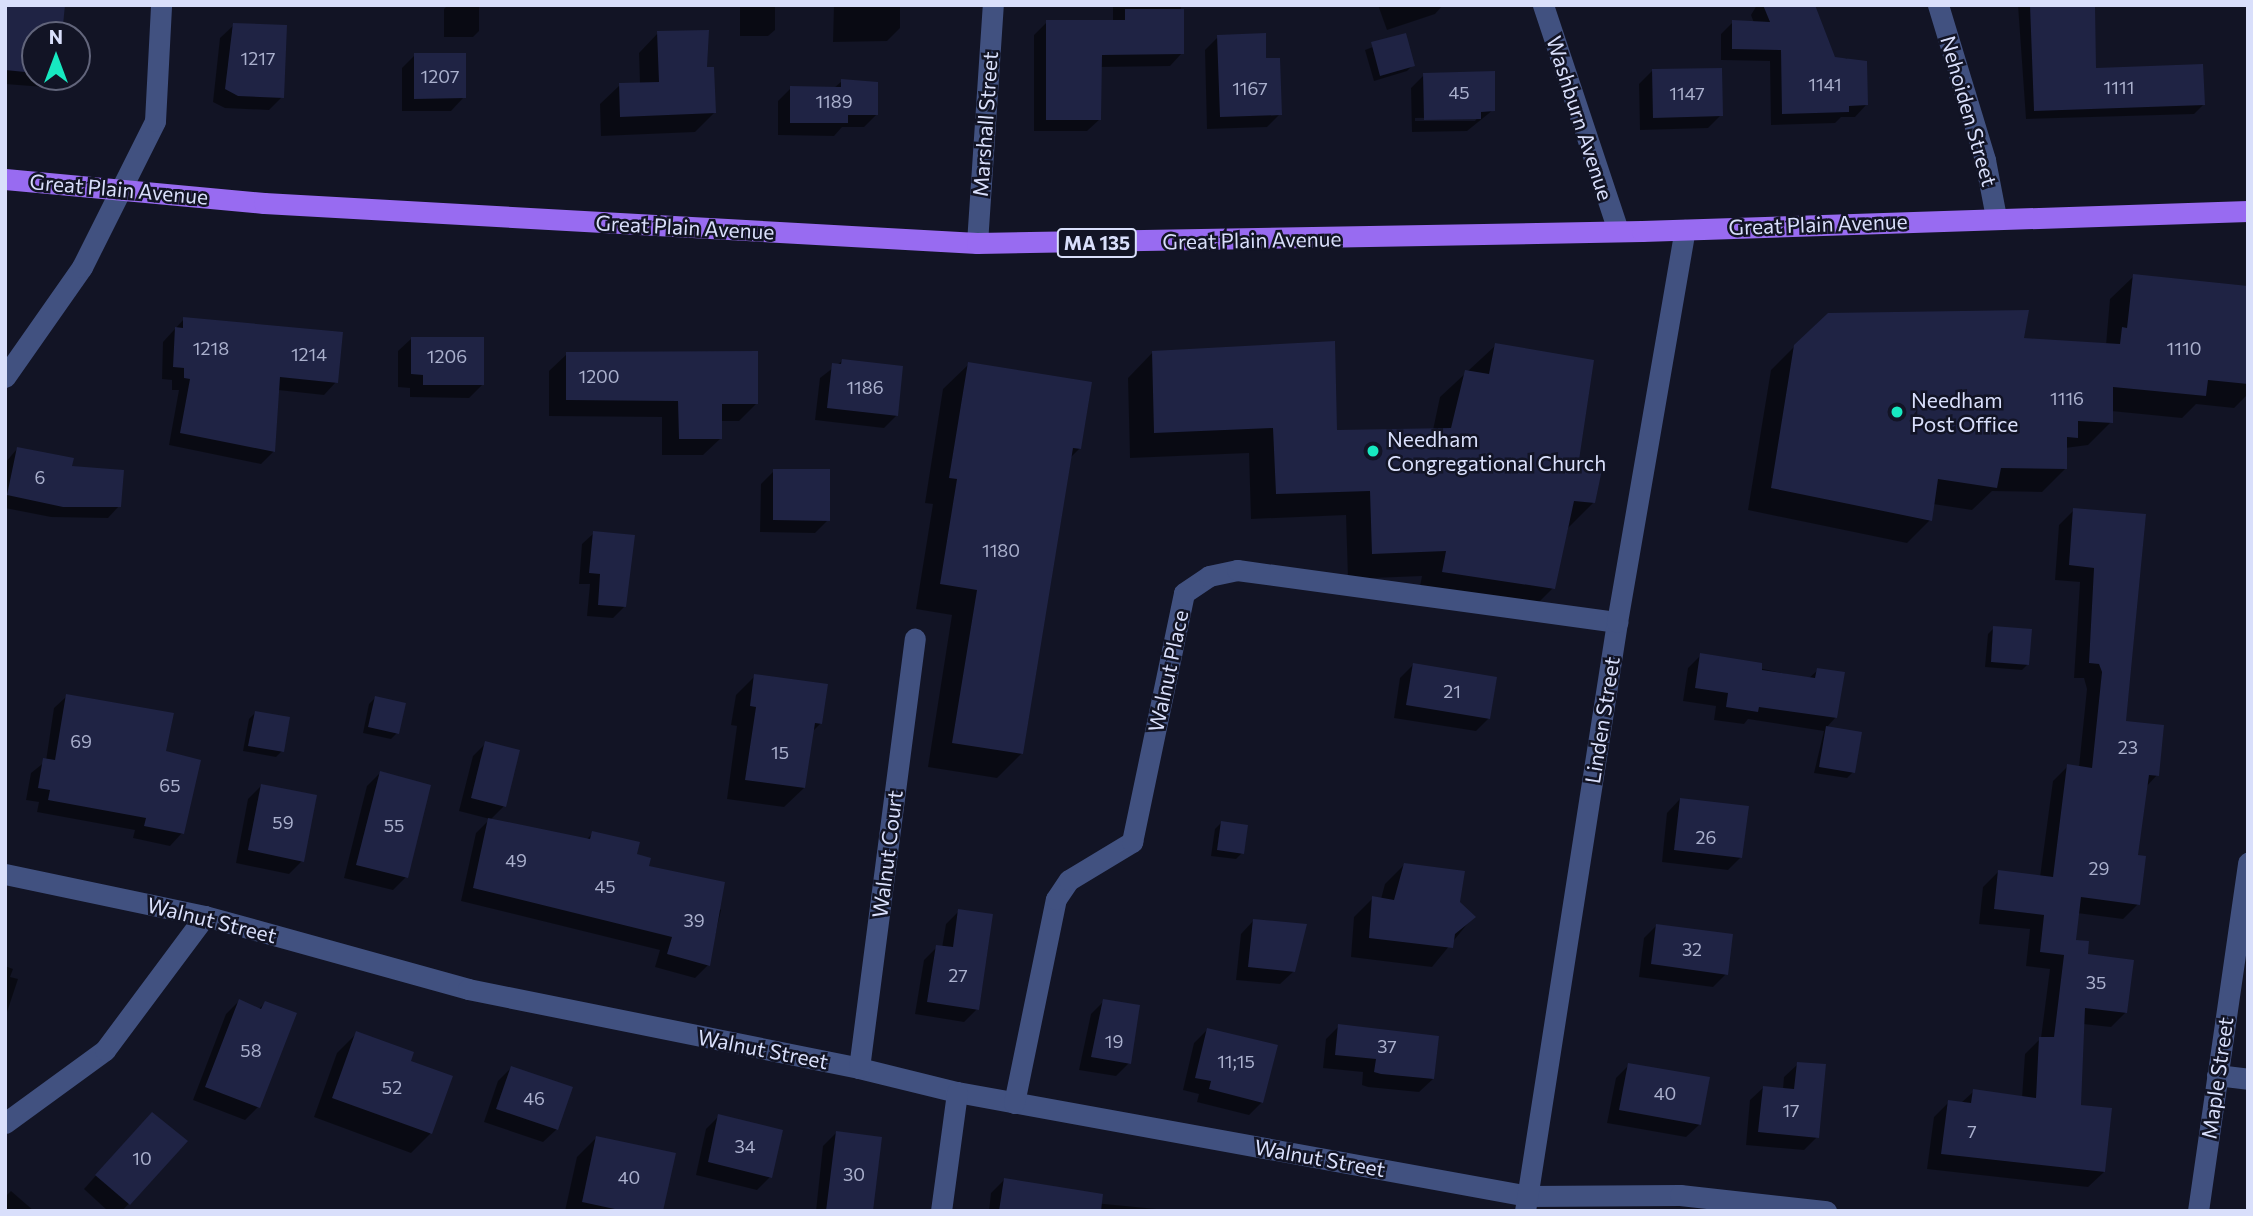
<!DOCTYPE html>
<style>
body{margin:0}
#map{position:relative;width:2253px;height:1216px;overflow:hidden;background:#121425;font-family:Commissioner,sans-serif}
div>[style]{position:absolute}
.shadow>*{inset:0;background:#0007}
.building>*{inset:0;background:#1f2344}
.minor>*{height:21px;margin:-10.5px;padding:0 10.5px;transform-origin:10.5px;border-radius:10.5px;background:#415180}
.major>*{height:21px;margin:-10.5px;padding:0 10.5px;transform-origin:10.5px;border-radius:10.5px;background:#986bf1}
.dots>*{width:19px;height:19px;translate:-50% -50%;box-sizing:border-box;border:4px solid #121425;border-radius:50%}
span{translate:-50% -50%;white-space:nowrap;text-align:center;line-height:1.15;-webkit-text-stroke:5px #121425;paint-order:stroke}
.number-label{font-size:18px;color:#aab0cd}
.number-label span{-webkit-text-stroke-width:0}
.shield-label span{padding:2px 5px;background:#121425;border:2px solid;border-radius:5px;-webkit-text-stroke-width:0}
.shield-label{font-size:19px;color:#d9dffb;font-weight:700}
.street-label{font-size:21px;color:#d9dffb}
.poi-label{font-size:21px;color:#d9dffb}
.left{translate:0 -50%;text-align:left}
.frame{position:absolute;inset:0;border:7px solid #d9dffb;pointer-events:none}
.north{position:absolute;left:21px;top:21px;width:70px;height:70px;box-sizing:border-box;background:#121425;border:2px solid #62657b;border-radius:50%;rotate:0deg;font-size:19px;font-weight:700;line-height:28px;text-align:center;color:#d9dffb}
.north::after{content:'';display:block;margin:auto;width:24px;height:32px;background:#17e9c1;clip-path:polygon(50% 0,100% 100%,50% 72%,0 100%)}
</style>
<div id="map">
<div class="shadow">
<div style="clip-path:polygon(448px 5px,479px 5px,479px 31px,473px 37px,444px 37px,444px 9px)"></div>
<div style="clip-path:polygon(740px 5px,775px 5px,775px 30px,768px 36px,740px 36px)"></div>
<div style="clip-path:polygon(834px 5px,900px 5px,900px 28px,887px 41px,833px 42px)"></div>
<div style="clip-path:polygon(1113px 5px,1181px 5px,1182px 53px,1170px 66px,1100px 67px,1100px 119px,1087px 131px,1034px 131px,1034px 35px,1047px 22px,1113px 22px)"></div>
<div style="clip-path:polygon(1378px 5px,1443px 5px,1435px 14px,1387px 30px)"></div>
<div style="clip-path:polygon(1757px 5px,1813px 5px,1834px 59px,1847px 58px,1866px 105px,1855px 117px,1841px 117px,1835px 123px,1771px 125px,1770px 61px,1721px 60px,1721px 34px,1733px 22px,1754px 23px,1751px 15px)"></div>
<div style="clip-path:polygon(2018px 5px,2093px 5px,2095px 69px,2203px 105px,2194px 114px,2026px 119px)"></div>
<div style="clip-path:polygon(5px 21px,60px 35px,35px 35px,35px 77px,54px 77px,44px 87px,5px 84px)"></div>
<div style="clip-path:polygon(234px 25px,282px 97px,269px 110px,225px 108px,213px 102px,220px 38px)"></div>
<div style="clip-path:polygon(658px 33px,705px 68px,714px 113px,695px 132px,601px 136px,600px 104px,620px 85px,640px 84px,639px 53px)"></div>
<div style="clip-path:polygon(1404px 35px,1413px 65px,1407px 71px,1374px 81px,1365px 50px)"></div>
<div style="clip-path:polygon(1218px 37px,1264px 59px,1280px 114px,1267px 127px,1207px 129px,1205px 50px)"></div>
<div style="clip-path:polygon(415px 55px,464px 97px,451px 111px,402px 111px,402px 68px)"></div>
<div style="clip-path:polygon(1652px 71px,1721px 115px,1708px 128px,1640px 130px,1639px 84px)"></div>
<div style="clip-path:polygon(evenodd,1424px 75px,1493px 110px,1467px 131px,1412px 132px,1411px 88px,1424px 75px,1478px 117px,1475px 121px,1415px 121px,1415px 118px,1478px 117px)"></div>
<div style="clip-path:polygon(842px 81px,877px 114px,864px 127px,842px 127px,834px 136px,778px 135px,778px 101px,791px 88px,834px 88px)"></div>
<div style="clip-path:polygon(2134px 276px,2248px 288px,2248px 394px,2234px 408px,2196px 404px,2182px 418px,2111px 411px,2111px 422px,2088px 445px,2065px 448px,2065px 469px,2042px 492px,1992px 491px,1972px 510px,1933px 504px,1930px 520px,1907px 543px,1748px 510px,1771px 370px,1795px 346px,2022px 340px,2106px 345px,2110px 299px)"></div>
<div style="clip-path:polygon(184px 319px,336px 382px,324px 395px,278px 390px,274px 451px,261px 464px,169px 445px,179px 390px,172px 390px,172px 380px,162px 379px,163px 342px)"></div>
<div style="clip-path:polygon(412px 338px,482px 385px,469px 398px,410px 397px,410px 388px,398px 387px,398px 351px)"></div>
<div style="clip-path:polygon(1496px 345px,1577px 461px,1593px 503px,1568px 528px,1553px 588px,1528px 613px,1418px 597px,1422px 576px,1348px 579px,1346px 515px,1251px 519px,1249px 453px,1130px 458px,1128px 378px,1153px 352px,1335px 432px,1433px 430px,1440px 397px)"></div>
<div style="clip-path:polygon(567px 354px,756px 404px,739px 421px,721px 421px,721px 438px,703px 455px,662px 455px,662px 417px,549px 416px,549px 371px)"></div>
<div style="clip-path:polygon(842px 361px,897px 415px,884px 428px,815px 420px,820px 378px)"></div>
<div style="clip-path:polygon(969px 364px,1080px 448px,1069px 459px,1022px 753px,997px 778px,928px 767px,952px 615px,916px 609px,933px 504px,925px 503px,943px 389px)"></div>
<div style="clip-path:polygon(17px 449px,70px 468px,119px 506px,108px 518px,51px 517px,5px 508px,5px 463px)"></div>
<div style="clip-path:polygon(774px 471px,828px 520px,815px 533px,760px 532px,761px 484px)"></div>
<div style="clip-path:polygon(2074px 510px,2144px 515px,2124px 723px,2157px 775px,2146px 787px,2136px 857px,2138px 904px,2123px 919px,2077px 913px,2074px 942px,2126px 1012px,2111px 1027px,2083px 1024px,2079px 1106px,2104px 1172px,2088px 1187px,1927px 1169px,1934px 1117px,1949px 1102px,1961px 1103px,1974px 1091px,2022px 1098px,2025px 1054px,2041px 1038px,2050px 969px,2026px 966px,2030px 929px,1979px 924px,1983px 887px,1998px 872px,2040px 877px,2053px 781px,2068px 766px,2079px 767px,2087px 689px,2084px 678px,2074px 678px,2080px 582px,2055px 580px,2059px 525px)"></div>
<div style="clip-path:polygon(594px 533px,624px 607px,613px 618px,587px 616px,590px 584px,579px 584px,582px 544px)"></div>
<div style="clip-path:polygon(1994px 628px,2028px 664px,2022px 670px,1985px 667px,1988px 634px)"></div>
<div style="clip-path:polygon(1701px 655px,1808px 679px,1818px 670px,1836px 717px,1826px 728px,1860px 734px,1853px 772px,1847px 778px,1814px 773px,1824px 731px,1748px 719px,1744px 724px,1714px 720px,1716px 706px,1683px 701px,1688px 668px)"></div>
<div style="clip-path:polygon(1413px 665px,1489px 718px,1476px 731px,1394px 718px,1400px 678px)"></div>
<div style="clip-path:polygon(755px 676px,821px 723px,812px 732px,804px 788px,784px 807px,727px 799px,737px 726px,731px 725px,736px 695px)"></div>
<div style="clip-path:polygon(67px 696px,164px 753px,182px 833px,170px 846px,133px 838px,135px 830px,37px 812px,39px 802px,26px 800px,31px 773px,46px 761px,54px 708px)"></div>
<div style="clip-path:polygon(375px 698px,397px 733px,391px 739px,363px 733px,369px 704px)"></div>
<div style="clip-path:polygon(255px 713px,282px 751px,276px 757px,243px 751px,249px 719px)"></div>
<div style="clip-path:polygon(486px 743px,504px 806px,490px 820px,586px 840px,593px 833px,721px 910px,708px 965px,695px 978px,655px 967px,660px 950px,461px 901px,476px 833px,490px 819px,459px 811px,473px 756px)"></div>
<div style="clip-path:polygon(380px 773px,406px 877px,393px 890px,344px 878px,367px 786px)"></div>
<div style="clip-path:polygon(262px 785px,302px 861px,289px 874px,236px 863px,248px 799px)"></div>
<div style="clip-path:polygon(1680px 799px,1741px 857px,1728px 870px,1662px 862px,1667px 813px)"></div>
<div style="clip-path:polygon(1221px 823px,1242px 853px,1236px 859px,1211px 856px,1215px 829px)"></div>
<div style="clip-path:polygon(1404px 865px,1473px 917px,1432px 967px,1351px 957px,1354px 917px,1373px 898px,1381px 899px,1385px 884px)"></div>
<div style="clip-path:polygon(959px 911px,977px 1009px,964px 1022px,915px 1014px,924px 960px,937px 947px,942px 948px,946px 924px)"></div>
<div style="clip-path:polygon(1254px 920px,1294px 971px,1280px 984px,1236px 980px,1241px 934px)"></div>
<div style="clip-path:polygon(1657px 925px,1726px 974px,1713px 987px,1639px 977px,1644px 938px)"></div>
<div style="clip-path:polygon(5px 966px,13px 969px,10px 977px,18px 979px,5px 1018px)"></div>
<div style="clip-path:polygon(239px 1001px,259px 1009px,265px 1003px,258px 1107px,245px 1120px,193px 1100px,226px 1014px)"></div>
<div style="clip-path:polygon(1104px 1001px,1129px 1063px,1116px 1076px,1079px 1070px,1091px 1014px)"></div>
<div style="clip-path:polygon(1339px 1026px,1433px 1079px,1419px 1092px,1368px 1087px,1362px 1085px,1363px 1072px,1323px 1068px,1326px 1039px)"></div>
<div style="clip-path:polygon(1207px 1030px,1262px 1102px,1249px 1115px,1197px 1102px,1199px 1094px,1183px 1090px,1194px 1043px)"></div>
<div style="clip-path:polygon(357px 1033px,409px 1062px,451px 1077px,430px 1134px,411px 1153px,314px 1117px,337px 1053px)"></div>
<div style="clip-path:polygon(1798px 1064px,1817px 1137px,1804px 1150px,1746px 1145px,1750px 1100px,1764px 1087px,1783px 1089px,1784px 1077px)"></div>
<div style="clip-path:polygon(1629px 1065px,1700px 1124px,1686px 1137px,1607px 1123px,1616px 1078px)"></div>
<div style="clip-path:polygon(511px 1068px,557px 1129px,543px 1142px,484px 1122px,498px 1081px)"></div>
<div style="clip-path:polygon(719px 1116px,770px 1177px,757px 1190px,696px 1175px,706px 1129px)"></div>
<div style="clip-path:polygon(139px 1127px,186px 1141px,122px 1211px,108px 1211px,84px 1189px)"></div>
<div style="clip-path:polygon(836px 1133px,871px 1211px,816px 1211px,823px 1146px)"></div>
<div style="clip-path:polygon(596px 1138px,661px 1211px,565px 1211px,577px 1157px)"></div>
<div style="clip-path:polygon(1004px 1180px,1063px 1200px,1177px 1211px,989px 1211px,991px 1193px)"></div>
<div style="clip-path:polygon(11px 1191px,34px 1211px,5px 1211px,5px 1197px)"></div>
</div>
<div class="building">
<div style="clip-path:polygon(5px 5px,65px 5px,62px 35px,35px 35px,35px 73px,5px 70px)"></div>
<div style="clip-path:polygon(1763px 5px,1815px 5px,1835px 57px,1867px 61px,1868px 105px,1849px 106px,1849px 112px,1782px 114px,1781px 50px,1732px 49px,1732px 20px,1770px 22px)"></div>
<div style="clip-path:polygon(2030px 5px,2095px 5px,2096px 68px,2203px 64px,2205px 105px,2034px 111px)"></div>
<div style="clip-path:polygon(1125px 9px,1184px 9px,1184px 54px,1102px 55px,1101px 120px,1046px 120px,1046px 20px,1125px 20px)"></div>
<div style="clip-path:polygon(233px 23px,287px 25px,284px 98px,238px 96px,225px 89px)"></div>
<div style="clip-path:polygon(709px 30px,707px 67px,714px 67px,716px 113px,620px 117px,619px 83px,659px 82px,657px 31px)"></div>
<div style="clip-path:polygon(1266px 33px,1266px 58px,1280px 58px,1282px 115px,1220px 117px,1217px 35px)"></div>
<div style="clip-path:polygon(1406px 33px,1415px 66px,1380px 76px,1371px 42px)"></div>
<div style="clip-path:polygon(414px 53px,466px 53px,466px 98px,414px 99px)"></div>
<div style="clip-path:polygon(1722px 68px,1723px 116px,1653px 118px,1652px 69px)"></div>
<div style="clip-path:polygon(1495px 71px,1495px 111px,1481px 112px,1481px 119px,1424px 120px,1423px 73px)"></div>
<div style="clip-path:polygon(841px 79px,878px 82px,878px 115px,848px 115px,848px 123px,790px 123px,790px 86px,841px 87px)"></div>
<div style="clip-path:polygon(2133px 274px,2248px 286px,2248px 384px,2208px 380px,2206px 396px,2113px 387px,2113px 423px,2078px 421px,2078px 438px,2067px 437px,2067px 469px,2001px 468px,1997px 488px,1938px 479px,1932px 521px,1771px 488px,1794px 345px,1828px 313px,2029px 310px,2024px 338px,2120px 344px,2122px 327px,2127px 328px)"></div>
<div style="clip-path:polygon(183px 317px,343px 332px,338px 383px,280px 377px,275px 452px,180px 433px,190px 379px,184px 378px,184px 368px,173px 367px,175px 327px,183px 328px)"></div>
<div style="clip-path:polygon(411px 337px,484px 337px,484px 385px,423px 385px,423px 375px,411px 374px)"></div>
<div style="clip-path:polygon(1335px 341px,1337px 430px,1451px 428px,1465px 370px,1489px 374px,1495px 343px,1594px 360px,1579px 460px,1603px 465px,1595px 503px,1574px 501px,1555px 589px,1442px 572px,1446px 551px,1372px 554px,1370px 491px,1276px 494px,1273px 428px,1154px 433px,1152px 351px)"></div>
<div style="clip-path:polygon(758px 351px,758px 404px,722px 404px,722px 439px,679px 439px,678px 401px,566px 400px,566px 352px)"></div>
<div style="clip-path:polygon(842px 359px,903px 366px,898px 416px,827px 408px,832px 363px,841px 364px)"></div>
<div style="clip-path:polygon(968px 362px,1092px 382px,1081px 449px,1073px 448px,1023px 754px,952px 743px,977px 590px,940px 584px,957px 479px,949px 478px)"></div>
<div style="clip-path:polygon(17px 447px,74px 458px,72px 466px,124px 470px,121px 507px,63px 507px,7px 495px)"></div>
<div style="clip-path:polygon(773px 469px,830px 469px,830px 521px,773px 520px)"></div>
<div style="clip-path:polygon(2073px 508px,2146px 514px,2126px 721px,2164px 725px,2159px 776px,2149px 775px,2138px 855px,2146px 856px,2140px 905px,2081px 897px,2076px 940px,2089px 941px,2088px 954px,2134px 960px,2127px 1013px,2085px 1008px,2081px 1105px,2112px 1108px,2105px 1172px,1941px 1154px,1948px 1100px,1971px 1103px,1973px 1089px,2036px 1098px,2039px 1037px,2054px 1037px,2064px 955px,2040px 952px,2044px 915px,1994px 909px,1998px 870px,2053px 877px,2067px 764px,2092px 768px,2102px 672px,2099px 664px,2089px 663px,2094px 568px,2069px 565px)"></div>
<div style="clip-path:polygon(593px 531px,635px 535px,626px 607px,598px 605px,600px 574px,589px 573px)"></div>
<div style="clip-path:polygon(1993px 626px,2032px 629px,2029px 665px,1991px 662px)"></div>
<div style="clip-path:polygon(1700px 653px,1762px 663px,1762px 670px,1815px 678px,1817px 668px,1845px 672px,1837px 718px,1759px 707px,1758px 712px,1726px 707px,1728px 693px,1695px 688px)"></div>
<div style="clip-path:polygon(1413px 663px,1497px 677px,1490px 719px,1406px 705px)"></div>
<div style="clip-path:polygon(754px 674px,828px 684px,822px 724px,815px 723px,805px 788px,745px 780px,756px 707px,750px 706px)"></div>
<div style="clip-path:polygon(66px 694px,174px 713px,166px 751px,201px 760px,184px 834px,144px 826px,146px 818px,48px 800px,50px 790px,38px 788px,43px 758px,55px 760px)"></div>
<div style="clip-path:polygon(375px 696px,406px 703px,399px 734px,368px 727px)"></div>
<div style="clip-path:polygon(255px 711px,290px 717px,284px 752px,248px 746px)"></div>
<div style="clip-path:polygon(1826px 726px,1862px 732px,1855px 773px,1819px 767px)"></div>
<div style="clip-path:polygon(485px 741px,520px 750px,506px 807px,471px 798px)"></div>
<div style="clip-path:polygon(380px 771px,431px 785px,408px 878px,356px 865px)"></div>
<div style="clip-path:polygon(261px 784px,317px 795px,304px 862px,248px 850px)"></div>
<div style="clip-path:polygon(1680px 798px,1749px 806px,1742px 858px,1674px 850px)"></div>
<div style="clip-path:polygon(488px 818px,590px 839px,592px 831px,640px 842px,637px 854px,651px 858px,649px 866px,725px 882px,710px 966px,667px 954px,672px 937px,473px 888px)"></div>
<div style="clip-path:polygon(1221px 821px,1248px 825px,1244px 854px,1217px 850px)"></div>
<div style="clip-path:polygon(1404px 863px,1465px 871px,1460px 902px,1476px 917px,1455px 934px,1453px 948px,1369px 938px,1372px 896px,1394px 900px)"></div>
<div style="clip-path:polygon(958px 909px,993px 914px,979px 1010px,927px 1002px,936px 945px,953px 947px)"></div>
<div style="clip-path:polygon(1253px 919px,1307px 924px,1295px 972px,1248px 967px)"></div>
<div style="clip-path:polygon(1656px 924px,1733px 934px,1728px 975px,1651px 964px)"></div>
<div style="clip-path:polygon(239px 999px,261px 1009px,265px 1001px,297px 1013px,260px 1108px,205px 1087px)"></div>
<div style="clip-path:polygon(1103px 999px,1140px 1005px,1131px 1064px,1091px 1057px)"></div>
<div style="clip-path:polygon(1338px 1024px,1439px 1036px,1434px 1079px,1381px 1074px,1374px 1072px,1376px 1059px,1335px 1055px)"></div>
<div style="clip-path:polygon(1207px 1028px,1278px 1045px,1263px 1103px,1209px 1089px,1211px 1081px,1195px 1078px)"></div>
<div style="clip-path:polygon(356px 1031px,414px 1052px,411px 1061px,453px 1076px,432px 1134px,332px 1098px)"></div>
<div style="clip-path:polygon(1797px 1062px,1826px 1064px,1819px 1138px,1758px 1132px,1763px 1086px,1794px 1089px)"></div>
<div style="clip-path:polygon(1628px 1063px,1710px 1077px,1701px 1125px,1619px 1110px)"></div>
<div style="clip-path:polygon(511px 1066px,573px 1087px,558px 1130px,496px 1109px)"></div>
<div style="clip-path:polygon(152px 1112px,188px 1141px,130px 1205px,95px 1175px)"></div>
<div style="clip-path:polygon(718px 1114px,783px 1130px,772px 1178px,708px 1162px)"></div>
<div style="clip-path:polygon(836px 1131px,882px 1137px,873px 1211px,826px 1211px)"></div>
<div style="clip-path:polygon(596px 1136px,676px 1153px,663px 1211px,624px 1211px,582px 1202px)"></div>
<div style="clip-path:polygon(1004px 1178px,1103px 1194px,1101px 1211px,999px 1211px)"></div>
</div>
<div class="minor">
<div style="left:1543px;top:5px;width:238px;rotate:71.6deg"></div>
<div style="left:1938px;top:5px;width:162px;rotate:73.1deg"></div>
<div style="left:1985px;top:160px;width:58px;rotate:79.1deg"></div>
<div style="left:977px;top:243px;width:239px;rotate:-86.2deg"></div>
<div style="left:5px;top:377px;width:134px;rotate:-55deg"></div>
<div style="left:82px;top:267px;width:163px;rotate:-63.4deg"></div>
<div style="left:155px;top:121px;width:116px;rotate:-87deg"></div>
<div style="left:5px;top:874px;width:204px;rotate:11.9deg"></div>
<div style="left:205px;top:916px;width:273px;rotate:15.5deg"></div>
<div style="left:468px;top:989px;width:399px;rotate:11.4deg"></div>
<div style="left:859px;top:1068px;width:101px;rotate:13.8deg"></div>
<div style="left:957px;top:1092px;width:580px;rotate:10.32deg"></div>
<div style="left:1528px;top:1196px;width:152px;rotate:-0.4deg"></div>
<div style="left:1680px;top:1195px;width:147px;rotate:6.3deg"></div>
<div style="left:859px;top:1068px;width:433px;rotate:-82.6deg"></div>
<div style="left:2217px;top:1075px;width:31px;rotate:7deg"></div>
<div style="left:1014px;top:1103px;width:208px;rotate:-78.4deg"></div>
<div style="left:1056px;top:899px;width:23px;rotate:-56deg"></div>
<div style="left:1069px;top:880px;width:74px;rotate:-31.1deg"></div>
<div style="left:1132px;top:842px;width:254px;rotate:-78.2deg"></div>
<div style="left:1184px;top:593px;width:30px;rotate:-34deg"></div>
<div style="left:1209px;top:576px;width:29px;rotate:-12deg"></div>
<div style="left:1237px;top:570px;width:384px;rotate:7.8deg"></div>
<div style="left:5px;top:1123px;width:124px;rotate:-36.1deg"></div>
<div style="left:105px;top:1050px;width:167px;rotate:-53.3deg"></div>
<div style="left:941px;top:1211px;width:120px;rotate:-82.3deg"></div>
<div style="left:1525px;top:1211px;width:596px;rotate:-81.12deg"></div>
<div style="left:1617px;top:622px;width:398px;rotate:-80.2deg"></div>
<div style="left:2198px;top:1211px;width:352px;rotate:-81.8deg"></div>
</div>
<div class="major">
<div style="left:5px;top:179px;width:260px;rotate:5.3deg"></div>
<div style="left:264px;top:203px;width:714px;rotate:3.21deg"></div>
<div style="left:977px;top:243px;width:665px;rotate:-1.03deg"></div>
<div style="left:1642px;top:231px;width:606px;rotate:-1.89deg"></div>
</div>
<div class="dots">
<div style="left:1897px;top:412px;background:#17e9c1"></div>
<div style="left:1373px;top:451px;background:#17e9c1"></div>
</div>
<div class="number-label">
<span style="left:258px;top:58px">1217</span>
<span style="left:440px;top:76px">1207</span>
<span style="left:1825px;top:84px">1141</span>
<span style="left:2119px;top:87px">1111</span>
<span style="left:1250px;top:88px">1167</span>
<span style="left:1459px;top:92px">45</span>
<span style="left:1687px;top:93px">1147</span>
<span style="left:834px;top:101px">1189</span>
<span style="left:211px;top:348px">1218</span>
<span style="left:2184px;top:348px">1110</span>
<span style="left:309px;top:354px">1214</span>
<span style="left:447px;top:356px">1206</span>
<span style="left:599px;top:376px">1200</span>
<span style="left:865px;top:387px">1186</span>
<span style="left:2067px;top:398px">1116</span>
<span style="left:40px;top:477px">6</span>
<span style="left:1001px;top:550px">1180</span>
<span style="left:1452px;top:691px">21</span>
<span style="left:81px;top:741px">69</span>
<span style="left:2128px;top:747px">23</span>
<span style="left:780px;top:752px">15</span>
<span style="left:170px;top:785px">65</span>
<span style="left:283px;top:822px">59</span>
<span style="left:394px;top:825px">55</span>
<span style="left:1706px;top:837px">26</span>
<span style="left:516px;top:860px">49</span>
<span style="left:2099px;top:868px">29</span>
<span style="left:605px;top:886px">45</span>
<span style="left:694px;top:920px">39</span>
<span style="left:1692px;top:949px">32</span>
<span style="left:958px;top:975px">27</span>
<span style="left:2096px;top:982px">35</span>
<span style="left:1114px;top:1041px">19</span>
<span style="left:1387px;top:1046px">37</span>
<span style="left:251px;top:1050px">58</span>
<span style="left:1236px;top:1061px">11;15</span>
<span style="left:392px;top:1087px">52</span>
<span style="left:1665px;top:1093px">40</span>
<span style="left:534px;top:1098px">46</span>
<span style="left:1791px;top:1110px">17</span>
<span style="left:1972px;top:1131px">7</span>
<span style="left:745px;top:1146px">34</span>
<span style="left:142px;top:1158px">10</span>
<span style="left:854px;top:1174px">30</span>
<span style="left:629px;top:1177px">40</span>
</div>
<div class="shield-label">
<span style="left:1097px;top:243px">MA 135</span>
</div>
<div class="street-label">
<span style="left:1969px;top:111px;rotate:74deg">Nehoiden Street</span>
<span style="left:1580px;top:118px;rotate:72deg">Washburn Avenue</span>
<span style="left:985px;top:124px;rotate:-86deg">Marshall Street</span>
<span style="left:119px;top:189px;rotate:5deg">Great Plain Avenue</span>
<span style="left:1818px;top:224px;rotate:-2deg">Great Plain Avenue</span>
<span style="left:685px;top:227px;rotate:3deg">Great Plain Avenue</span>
<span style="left:1252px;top:240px;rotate:-1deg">Great Plain Avenue</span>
<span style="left:1168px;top:671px;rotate:-78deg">Walnut Place</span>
<span style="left:1602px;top:720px;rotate:-81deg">Linden Street</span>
<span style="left:887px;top:854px;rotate:-83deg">Walnut Court</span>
<span style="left:212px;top:920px;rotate:14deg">Walnut Street</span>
<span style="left:763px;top:1049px;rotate:11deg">Walnut Street</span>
<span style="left:2217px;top:1078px;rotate:-82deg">Maple Street</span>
<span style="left:1320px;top:1158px;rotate:10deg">Walnut Street</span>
</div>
<div class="poi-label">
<span class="left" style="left:1911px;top:412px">Needham<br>Post Office</span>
<span class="left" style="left:1387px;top:451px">Needham<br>Congregational Church</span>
</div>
<div class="frame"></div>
<div class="north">N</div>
</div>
